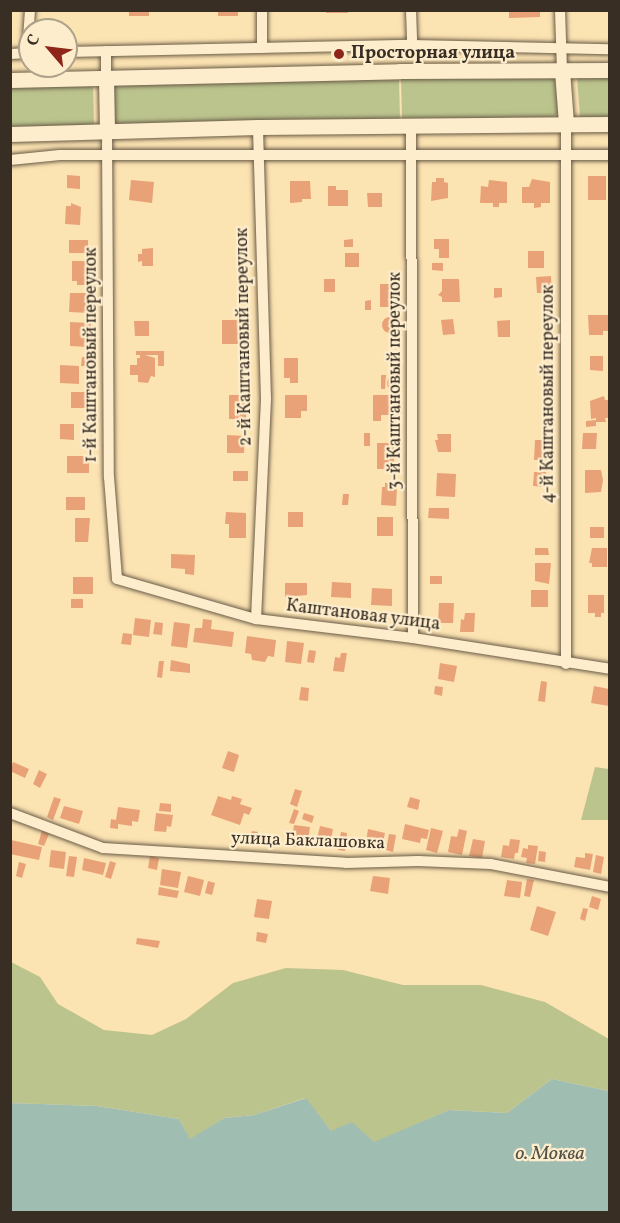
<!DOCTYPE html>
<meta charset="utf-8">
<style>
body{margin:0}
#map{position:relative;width:620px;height:1223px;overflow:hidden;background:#fce3b2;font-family:Vollkorn,serif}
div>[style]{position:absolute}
.green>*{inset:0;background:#bcc48e}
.water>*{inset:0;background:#a0bdb2}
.building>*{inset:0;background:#e9a277}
.round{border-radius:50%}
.roads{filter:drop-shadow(0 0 2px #695b47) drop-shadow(0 0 2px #695b47)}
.minor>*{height:10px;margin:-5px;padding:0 5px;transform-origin:5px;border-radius:5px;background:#fdedcd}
.secondary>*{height:15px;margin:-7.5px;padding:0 7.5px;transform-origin:7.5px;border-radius:7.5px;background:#fdedcd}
.dots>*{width:16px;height:16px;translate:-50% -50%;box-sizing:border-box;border:3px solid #fdedcd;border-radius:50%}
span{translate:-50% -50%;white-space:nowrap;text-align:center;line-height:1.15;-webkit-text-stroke:4.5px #fdedcd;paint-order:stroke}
.poi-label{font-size:18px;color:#382e23;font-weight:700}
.left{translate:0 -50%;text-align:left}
.street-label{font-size:18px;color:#382e23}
.water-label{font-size:20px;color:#525247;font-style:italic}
.frame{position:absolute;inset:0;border:12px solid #382e23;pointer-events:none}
.north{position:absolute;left:18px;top:18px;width:60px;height:60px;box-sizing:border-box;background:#fdedcd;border:2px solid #aea189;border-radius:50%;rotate:298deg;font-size:16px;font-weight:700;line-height:24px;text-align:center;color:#382e23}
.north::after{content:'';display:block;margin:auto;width:21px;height:27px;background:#8f2418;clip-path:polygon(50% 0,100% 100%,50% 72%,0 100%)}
</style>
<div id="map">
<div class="green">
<div style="clip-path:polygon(553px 77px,555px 79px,558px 113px,553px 117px,402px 119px,401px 78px)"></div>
<div style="clip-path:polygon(577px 77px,609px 77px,609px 117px,580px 117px)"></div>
<div style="clip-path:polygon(399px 78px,400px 119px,118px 124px,114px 121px,112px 90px,116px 84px)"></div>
<div style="clip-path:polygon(93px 84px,94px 125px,11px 127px,10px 86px)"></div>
<div style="clip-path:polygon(595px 767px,609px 769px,609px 820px,581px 820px)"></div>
<div style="clip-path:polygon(11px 962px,40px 977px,58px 1004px,104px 1030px,152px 1035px,186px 1019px,233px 983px,286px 968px,343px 970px,403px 985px,481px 985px,545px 1002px,609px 1039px,609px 1091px,552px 1079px,507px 1113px,449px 1110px,374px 1143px,331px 1131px,305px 1098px,254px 1115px,224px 1118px,190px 1140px,179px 1119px,97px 1106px,11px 1103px)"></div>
</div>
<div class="water">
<div style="clip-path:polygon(552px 1079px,609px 1091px,609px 1212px,12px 1212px,11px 1209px,11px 1103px,97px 1106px,179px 1119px,190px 1139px,224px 1118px,254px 1115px,306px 1098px,331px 1131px,352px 1122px,374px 1142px,449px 1110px,507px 1113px)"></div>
</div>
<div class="building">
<div style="clip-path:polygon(129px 10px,149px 10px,149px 16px,129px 16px)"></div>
<div style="clip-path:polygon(218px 10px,238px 10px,238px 16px,218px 16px)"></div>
<div style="clip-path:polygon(326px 10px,348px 10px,348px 13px,326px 13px)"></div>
<div style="clip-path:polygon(509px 10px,540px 10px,540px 17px,509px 18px)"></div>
<div style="clip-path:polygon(67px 175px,80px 176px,80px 189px,67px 188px)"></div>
<div style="clip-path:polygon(588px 176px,606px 176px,606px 200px,588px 200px)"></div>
<div style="clip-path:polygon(436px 178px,444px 178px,444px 182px,448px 183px,448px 198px,431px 201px,432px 182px,436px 182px)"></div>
<div style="clip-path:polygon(532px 179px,550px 182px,550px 203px,541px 203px,541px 207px,534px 208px,534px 203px,522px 203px,522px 187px,529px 187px)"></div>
<div style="clip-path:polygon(131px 180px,154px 182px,152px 203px,129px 200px)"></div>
<div style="clip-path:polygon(489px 180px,507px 182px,507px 203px,499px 203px,499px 207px,493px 207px,493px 203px,480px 203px,481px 186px,488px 187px)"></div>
<div style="clip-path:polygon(290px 181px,310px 181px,311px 199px,302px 199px,302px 202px,290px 203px)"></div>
<div style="clip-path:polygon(328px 186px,336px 186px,336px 190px,348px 190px,348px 206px,328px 206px)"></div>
<div style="clip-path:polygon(367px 193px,382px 193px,382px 207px,368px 207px)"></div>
<div style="clip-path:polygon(71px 203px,81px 207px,80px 225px,65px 224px,66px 206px,71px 206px)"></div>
<div style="clip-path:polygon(353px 239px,353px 247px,344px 247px,344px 240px)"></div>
<div style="clip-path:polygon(434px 239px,449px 239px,449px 258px,439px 258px,439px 249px,434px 249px)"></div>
<div style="clip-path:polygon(69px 240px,88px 240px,88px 253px,69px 253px)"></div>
<div style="clip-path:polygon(153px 248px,153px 266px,142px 266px,142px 261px,138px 262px,138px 254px,142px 254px,142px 249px)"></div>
<div style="clip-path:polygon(528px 251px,544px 251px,544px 268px,528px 268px)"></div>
<div style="clip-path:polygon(345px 253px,359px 253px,359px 267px,345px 267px)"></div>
<div style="clip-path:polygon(72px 261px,90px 261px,90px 285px,77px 285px,77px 281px,72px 281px)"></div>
<div style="clip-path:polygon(432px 263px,443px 263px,443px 271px,432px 270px)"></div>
<div style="clip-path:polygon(551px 276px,552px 293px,537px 293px,536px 277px)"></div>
<div style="clip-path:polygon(324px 279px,335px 279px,335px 292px,324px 292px)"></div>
<div style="clip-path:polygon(442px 279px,459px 279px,460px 302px,442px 302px,442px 297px,438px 295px,442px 291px)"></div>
<div style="clip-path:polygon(380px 284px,395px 284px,393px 307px,380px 307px)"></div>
<div style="clip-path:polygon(494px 288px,502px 288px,502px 297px,494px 298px)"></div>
<div style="clip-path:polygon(70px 293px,89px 293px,89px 313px,69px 312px)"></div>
<div style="clip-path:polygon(371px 300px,371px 310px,365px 310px,365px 301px)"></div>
<div style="clip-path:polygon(588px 315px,609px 315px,609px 331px,603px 331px,603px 335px,589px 335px)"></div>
<div class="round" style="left:382px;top:317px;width:16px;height:16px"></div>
<div style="clip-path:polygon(453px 319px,455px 334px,443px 335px,441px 320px)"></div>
<div style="clip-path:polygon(222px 320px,242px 320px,242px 344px,222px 344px)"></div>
<div style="clip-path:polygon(510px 320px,510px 337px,498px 337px,497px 321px)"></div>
<div style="clip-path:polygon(134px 321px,149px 321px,149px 336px,135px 336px)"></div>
<div style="clip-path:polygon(70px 322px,91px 323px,88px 347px,70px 346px)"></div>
<div style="clip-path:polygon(136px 351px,164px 351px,164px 366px,158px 366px,158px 355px,145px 355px,155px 358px,155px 377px,151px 376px,148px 383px,138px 382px,138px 375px,130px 375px,130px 365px,137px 365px,137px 358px,140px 358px,140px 355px,136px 355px)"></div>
<div style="clip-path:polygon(590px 356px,603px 356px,603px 371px,590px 370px)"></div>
<div style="clip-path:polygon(82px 357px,96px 357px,96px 366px,81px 366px)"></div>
<div style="clip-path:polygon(284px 358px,298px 358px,298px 383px,290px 383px,290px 378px,284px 378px)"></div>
<div style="clip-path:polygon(60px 365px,79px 366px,79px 384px,60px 383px)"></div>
<div style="clip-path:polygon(381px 375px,386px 375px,385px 389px,381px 389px)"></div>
<div class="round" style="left:387px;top:376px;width:14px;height:14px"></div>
<div style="clip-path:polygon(71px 392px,89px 392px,89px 408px,71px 408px)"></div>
<div style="clip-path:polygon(229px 395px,246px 395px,246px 419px,229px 419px)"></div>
<div style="clip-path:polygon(285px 395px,307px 395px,307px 411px,301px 411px,301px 418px,285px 418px)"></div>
<div style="clip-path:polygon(373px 395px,389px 395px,392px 415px,381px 415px,381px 421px,373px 421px)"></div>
<div style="clip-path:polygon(604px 396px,605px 400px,609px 400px,609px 418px,605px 418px,606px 422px,596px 422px,596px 418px,591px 419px,590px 401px)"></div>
<div style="clip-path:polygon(596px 420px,596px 426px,586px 427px,586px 421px)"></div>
<div style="clip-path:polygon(60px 424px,74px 424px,74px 440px,60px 439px)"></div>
<div style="clip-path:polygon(364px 433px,370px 433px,370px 446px,364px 446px)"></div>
<div style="clip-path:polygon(583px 433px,597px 433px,596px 449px,582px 449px)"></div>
<div style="clip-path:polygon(437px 434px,451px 434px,451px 452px,438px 452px,435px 440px,438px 440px)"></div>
<div style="clip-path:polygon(227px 435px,245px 436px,244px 453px,227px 453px)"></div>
<div style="clip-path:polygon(535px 440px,548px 440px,547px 460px,534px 460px)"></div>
<div style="clip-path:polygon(377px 443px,390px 443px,390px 447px,394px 447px,394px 469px,377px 469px)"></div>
<div style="clip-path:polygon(67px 456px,89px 456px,89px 473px,67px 473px)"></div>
<div style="clip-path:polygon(585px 470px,601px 470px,603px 480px,601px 492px,585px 493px)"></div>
<div style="clip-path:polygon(233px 471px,248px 471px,248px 481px,233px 481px)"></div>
<div style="clip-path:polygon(534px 472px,546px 472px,546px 487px,533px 486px)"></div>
<div style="clip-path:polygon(437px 473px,456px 474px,455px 497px,436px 496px)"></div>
<div style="clip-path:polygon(385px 483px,392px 483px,392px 487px,397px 488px,396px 506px,381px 505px,382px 487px,385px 487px)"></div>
<div style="clip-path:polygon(343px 494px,349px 494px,348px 505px,342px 505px)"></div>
<div style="clip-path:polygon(66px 497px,85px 497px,85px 510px,66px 510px)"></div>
<div style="clip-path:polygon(429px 508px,449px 508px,449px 519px,428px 518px)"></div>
<div style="clip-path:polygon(226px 512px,246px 513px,246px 538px,229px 538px,229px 524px,225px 524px)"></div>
<div style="clip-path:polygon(288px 512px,303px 512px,303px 527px,288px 527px)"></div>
<div style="clip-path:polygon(377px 517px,393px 517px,393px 536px,377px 536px)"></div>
<div style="clip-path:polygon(75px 518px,90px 518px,88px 542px,75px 542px)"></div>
<div style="clip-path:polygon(590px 527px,604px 527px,604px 538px,590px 538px)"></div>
<div style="clip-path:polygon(535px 548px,548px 548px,549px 555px,535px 555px)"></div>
<div style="clip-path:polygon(592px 548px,607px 548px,607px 567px,592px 567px,592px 563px,589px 563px)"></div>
<div style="clip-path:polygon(171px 554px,195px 555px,194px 575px,185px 574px,185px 569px,171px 568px)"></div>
<div style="clip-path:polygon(535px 563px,551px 563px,549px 584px,535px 581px)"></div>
<div style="clip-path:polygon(430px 576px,442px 576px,442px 584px,430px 584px)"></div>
<div style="clip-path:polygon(73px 577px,93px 577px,93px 594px,73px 594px)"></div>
<div style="clip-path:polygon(332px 582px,351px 583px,351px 598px,331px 597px)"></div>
<div style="clip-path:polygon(285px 583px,307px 583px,307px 595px,285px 597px)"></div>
<div style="clip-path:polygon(372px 588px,392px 589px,392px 606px,371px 605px)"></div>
<div style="clip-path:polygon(531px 590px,548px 590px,548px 607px,531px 607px)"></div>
<div style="clip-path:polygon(588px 595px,604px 595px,604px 613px,601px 613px,601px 617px,595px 617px,595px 613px,588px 613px)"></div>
<div style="clip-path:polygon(71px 599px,83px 599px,83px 608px,71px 608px)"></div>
<div style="clip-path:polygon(439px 603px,454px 603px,453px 623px,438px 623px)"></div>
<div style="clip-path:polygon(465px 613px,475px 613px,474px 632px,460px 632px,461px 619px,464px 620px)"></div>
<div style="clip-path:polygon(135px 618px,151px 620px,149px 637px,133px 635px)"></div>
<div style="clip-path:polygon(203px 619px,212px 620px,211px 629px,234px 632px,232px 647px,193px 642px,195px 628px,202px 628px)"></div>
<div style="clip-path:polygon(155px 622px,163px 623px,162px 635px,153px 634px)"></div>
<div style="clip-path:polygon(174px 622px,190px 624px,187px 648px,171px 646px)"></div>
<div style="clip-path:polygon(123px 633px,132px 634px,131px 645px,121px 644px)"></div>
<div style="clip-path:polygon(247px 636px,276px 640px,274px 657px,268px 656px,265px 662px,252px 660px,251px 654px,245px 653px)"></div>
<div style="clip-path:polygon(287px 641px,304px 643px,301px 664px,285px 662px)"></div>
<div style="clip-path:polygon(309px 650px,316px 651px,314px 663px,307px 662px)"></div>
<div style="clip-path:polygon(341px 653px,347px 653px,344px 672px,333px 671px,335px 657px,340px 658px)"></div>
<div style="clip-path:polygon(171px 660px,190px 664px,190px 673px,170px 671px)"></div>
<div style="clip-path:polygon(159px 661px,164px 661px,162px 678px,157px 677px)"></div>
<div style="clip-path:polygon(440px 663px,457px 666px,454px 682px,438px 679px)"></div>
<div style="clip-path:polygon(541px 681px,547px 682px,545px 702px,538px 701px)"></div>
<div style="clip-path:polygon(435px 686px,443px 687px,442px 696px,434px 694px)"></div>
<div style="clip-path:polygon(594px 686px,609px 689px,609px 706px,591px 703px)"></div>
<div style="clip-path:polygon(301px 687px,309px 688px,308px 701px,299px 700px)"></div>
<div style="clip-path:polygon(228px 751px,239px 755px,234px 772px,222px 768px)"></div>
<div style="clip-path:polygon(13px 762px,29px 769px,25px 778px,10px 771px)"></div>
<div style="clip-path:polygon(39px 770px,47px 774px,40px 788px,33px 784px)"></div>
<div style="clip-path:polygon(295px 789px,302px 791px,297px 807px,290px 804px)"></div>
<div style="clip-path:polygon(218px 796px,231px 800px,232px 796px,242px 799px,240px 804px,252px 808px,249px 815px,244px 813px,240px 825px,211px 815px)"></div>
<div style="clip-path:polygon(54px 797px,61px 799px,53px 820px,47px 817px)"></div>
<div style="clip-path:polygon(410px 797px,420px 800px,418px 810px,407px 807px)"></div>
<div style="clip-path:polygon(160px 803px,171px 804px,171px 812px,159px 811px)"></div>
<div style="clip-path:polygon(64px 806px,83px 811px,79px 824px,60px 818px)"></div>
<div style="clip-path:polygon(118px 807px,140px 810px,138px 822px,132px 821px,132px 826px,118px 824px,118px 829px,110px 828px,111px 819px,116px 820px)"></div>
<div style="clip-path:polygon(294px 809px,299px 811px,294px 824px,289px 823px)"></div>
<div style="clip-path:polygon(156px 813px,173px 815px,171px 827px,167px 826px,166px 832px,154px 831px)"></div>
<div style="clip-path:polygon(304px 813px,314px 816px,312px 823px,302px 819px)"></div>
<div style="clip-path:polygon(405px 824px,429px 830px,427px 839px,421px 838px,420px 843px,402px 839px)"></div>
<div style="clip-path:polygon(294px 825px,310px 827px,307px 848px,291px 846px)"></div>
<div style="clip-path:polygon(320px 826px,333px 829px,330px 845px,316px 843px)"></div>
<div style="clip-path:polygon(431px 828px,443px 831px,437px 853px,426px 850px)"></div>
<div style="clip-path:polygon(368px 829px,385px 833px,381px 851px,365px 848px)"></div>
<div style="clip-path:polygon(459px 829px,467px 831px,462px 855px,448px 852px,451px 836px,457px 837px)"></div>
<div style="clip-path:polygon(42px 831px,49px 834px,44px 846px,38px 844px)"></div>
<div style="clip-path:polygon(252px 831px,258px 832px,255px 843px,249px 841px)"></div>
<div style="clip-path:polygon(341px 832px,347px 833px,345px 851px,338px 850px)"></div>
<div style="clip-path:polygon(389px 834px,396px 835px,393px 852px,386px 850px)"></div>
<div style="clip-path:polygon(473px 839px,485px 841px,482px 858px,469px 856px)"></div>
<div style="clip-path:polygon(510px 839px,520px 840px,518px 853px,515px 853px,514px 859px,501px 857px,503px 845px,509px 846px)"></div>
<div style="clip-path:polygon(11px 840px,42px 847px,39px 860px,10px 854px)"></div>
<div style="clip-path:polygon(528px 845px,538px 846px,535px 864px,526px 863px,527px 858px,521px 857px,523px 848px,528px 849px)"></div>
<div style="clip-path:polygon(51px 850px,66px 852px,64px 869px,49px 867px)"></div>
<div style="clip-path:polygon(539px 851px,546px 852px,545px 862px,538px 861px)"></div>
<div style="clip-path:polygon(585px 853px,593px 854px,590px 870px,574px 867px,576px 857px,585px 858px)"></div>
<div style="clip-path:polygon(596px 855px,604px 857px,601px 874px,593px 872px)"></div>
<div style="clip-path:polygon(69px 856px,77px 857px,74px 877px,66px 876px)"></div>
<div style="clip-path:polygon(150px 856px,159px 858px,157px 870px,148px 868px)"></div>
<div style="clip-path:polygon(84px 858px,106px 863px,103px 875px,82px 870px)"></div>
<div style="clip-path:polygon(110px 861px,116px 863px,111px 879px,105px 877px)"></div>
<div style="clip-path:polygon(19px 862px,26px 864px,22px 878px,16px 876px)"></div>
<div style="clip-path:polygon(162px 869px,181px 872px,178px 888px,160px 885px)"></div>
<div style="clip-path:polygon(188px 876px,204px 880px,200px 896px,184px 892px)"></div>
<div style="clip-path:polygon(373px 876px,390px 878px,388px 894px,370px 891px)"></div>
<div style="clip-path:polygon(527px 879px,534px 880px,530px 897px,524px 896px)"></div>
<div style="clip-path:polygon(507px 880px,522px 882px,520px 898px,504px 896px)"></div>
<div style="clip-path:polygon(208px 881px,215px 883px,212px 895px,205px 893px)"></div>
<div style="clip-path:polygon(159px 887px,179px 891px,177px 898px,158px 895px)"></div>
<div style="clip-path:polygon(592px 896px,601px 899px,598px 910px,589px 907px)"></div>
<div style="clip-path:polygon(257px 899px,272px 901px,269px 919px,254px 917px)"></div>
<div style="clip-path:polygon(537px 906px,556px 912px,548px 936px,530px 930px)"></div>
<div style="clip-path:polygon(583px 908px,588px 909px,585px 921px,580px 919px)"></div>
<div style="clip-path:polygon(257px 932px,268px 934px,266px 943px,256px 941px)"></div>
<div style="clip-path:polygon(137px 938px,160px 941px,158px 948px,136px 944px)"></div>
</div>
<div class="roads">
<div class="minor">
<div style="left:262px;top:10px;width:38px;rotate:90deg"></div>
<div style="left:411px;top:10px;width:35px;rotate:88deg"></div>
<div style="left:560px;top:10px;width:60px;rotate:88.1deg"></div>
<div style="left:66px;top:52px;width:346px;rotate:-1.2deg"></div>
<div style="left:412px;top:45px;width:198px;rotate:1.2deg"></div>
<div style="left:27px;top:53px;width:43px;rotate:-86deg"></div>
<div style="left:10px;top:54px;width:20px;rotate:-3deg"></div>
<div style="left:106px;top:78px;width:27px;rotate:-90deg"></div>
<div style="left:411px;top:125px;width:513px;rotate:89.78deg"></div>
<div style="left:107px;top:131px;width:346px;rotate:89.7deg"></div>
<div style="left:109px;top:477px;width:102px;rotate:85.5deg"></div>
<div style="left:117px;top:579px;width:145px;rotate:16.1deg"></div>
<div style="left:256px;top:619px;width:158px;rotate:6.9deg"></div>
<div style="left:413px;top:638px;width:199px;rotate:8.9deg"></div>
<div style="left:10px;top:160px;width:50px;rotate:-5.7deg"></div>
<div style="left:60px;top:155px;width:550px"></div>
<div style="left:256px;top:619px;width:220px;rotate:-87.4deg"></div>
<div style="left:266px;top:399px;width:272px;rotate:-91.7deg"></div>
<div style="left:566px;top:664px;width:541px;rotate:-90deg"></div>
<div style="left:10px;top:813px;width:99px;rotate:20.6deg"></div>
<div style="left:103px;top:848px;width:243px;rotate:3.5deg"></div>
<div style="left:346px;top:863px;width:72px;rotate:-1.6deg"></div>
<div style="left:418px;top:861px;width:73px;rotate:2.4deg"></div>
<div style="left:491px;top:864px;width:121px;rotate:10.9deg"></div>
</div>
<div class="secondary">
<div style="left:562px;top:70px;width:53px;rotate:85.7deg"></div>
<div style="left:106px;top:78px;width:53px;rotate:88.9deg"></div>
<div style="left:10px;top:80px;width:390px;rotate:-1.3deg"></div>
<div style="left:400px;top:71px;width:210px;rotate:-0.3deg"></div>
<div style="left:10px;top:134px;width:248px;rotate:-1.6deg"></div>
<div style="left:258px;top:127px;width:352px;rotate:-0.5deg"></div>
</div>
</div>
<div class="dots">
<div style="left:339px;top:54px;background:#8f2418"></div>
</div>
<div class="poi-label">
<span class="left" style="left:351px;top:54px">Просторная улица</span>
</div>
<div class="street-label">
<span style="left:245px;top:337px;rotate:-91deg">2-й Каштановый переулок</span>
<span style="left:92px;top:355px;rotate:-90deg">1-й Каштановый переулок</span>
<span style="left:396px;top:381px;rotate:-90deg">3-й Каштановый переулок</span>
<span style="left:549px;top:394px;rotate:-90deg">4-й Каштановый переулок</span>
<span style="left:363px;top:616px;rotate:7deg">Каштановая улица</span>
<span style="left:308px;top:842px;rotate:2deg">улица Баклашовка</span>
</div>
<div class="water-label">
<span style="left:550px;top:1154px">о. Моква</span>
</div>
<div class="frame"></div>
<div class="north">С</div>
</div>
